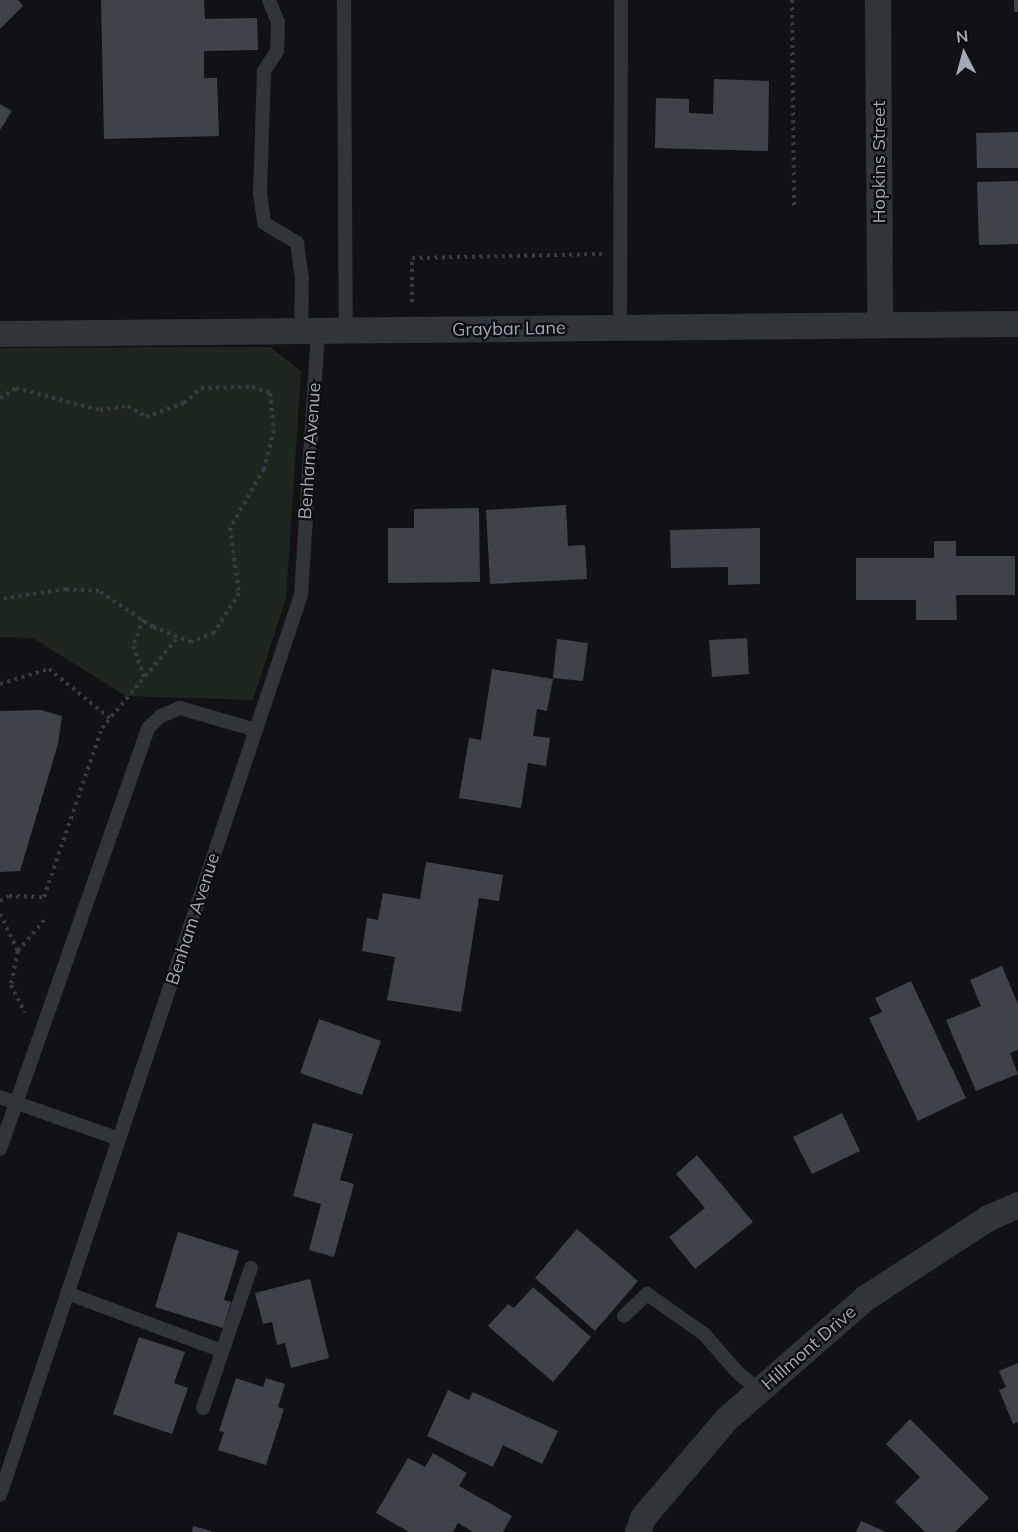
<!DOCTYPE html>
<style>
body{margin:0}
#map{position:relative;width:1018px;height:1532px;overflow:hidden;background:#121214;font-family:Mulish,sans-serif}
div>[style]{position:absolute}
.green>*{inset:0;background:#1f2620}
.building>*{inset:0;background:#414247}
.path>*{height:4px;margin-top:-2px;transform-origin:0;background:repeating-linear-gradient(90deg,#393b3f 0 3px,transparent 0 7.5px)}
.service>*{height:14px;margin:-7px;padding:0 7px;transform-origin:7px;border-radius:7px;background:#333438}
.minor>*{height:26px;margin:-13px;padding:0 13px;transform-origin:13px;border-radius:13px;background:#333438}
span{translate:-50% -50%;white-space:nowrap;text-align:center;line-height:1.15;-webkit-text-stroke:4.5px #0d0d0f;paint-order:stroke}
.street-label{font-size:18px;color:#a4a9b3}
.north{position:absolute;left:934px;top:24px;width:60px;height:60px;-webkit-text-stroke:4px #0d0d0f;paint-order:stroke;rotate:354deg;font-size:16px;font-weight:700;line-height:24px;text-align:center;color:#a4a9b3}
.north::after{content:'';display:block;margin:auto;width:21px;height:27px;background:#a4a9b3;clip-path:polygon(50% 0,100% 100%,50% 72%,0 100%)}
</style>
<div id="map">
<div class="green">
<div style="clip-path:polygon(270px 347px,301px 371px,286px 598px,253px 700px,126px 696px,33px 638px,0 637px,0 348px)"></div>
</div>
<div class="building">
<div style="clip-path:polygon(0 0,18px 0,23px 6px,0 29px)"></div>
<div style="clip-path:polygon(101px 0,204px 0,205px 19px,257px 18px,258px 50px,204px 51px,204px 78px,217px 78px,219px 136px,104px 139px)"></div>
<div style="clip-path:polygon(1014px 0,1018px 0,1018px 12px,1014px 12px)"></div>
<div style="clip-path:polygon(714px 79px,769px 81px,768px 151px,655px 148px,656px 98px,689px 99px,689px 113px,713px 114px)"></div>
<div style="clip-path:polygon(0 104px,12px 111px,0 130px)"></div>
<div style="clip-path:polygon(1018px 132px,1018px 168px,977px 168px,976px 133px)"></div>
<div style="clip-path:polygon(1018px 181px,1018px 244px,979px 245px,977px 182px)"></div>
<div style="clip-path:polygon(566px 505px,568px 546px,585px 545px,587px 579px,490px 584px,486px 510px)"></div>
<div style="clip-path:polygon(479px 508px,480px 582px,388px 583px,388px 528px,414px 528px,414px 509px)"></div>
<div style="clip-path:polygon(760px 528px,760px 584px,728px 585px,728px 567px,671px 568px,670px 530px)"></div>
<div style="clip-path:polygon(934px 541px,956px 541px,956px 556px,1015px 556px,1015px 595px,956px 595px,957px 620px,916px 620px,916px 600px,856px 600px,856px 558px,934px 558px)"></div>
<div style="clip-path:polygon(747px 638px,749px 674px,712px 677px,709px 640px)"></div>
<div style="clip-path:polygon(557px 639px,588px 643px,583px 681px,553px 678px)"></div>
<div style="clip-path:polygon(492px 669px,553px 679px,547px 711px,537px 709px,533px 736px,550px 738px,546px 766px,528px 763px,521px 808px,459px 798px,469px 738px,481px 740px)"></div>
<div style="clip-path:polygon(41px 710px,62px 716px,58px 744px,20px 871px,0 872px,0 711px)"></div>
<div style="clip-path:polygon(426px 862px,503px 875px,499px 901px,479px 898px,461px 1012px,387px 1000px,395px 957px,362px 951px,367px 918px,378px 920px,383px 893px,420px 899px)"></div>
<div style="clip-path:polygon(1002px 966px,1018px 1004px,1018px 1050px,1010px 1053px,1018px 1074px,976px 1091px,946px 1020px,981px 1006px,970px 980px)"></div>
<div style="clip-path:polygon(911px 981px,966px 1098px,918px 1121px,869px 1018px,882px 1012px,875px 998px)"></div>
<div style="clip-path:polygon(319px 1019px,381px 1041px,362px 1095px,300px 1073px)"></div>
<div style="clip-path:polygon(842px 1113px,860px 1151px,812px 1174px,793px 1137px)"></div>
<div style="clip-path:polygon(313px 1123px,353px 1134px,340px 1180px,354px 1184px,334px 1257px,309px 1250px,321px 1204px,293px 1196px)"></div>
<div style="clip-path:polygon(697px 1155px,753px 1222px,695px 1269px,669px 1237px,705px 1208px,676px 1174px)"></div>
<div style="clip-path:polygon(577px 1229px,638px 1281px,595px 1331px,535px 1278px)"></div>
<div style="clip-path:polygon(178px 1232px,239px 1251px,224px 1300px,231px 1302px,223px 1328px,155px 1307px)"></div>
<div style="clip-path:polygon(310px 1279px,329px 1358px,291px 1368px,285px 1343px,277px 1345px,272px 1322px,263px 1324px,255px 1293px)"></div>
<div style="clip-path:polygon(533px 1287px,591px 1337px,553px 1382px,488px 1326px,508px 1304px,514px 1308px)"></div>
<div style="clip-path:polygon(139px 1337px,185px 1352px,174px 1383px,188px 1388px,172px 1434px,113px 1414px)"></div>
<div style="clip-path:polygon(1018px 1363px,1018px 1422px,1013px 1424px,999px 1390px,1006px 1387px,999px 1371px)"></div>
<div style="clip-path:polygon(236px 1378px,263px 1387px,266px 1378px,285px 1384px,278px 1407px,284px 1409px,266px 1465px,218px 1450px,224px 1432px,219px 1431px)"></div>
<div style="clip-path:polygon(448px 1390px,469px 1400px,473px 1392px,558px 1431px,542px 1464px,503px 1445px,493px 1467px,427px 1436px)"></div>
<div style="clip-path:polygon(910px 1419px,989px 1498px,955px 1532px,925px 1532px,895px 1502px,920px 1477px,886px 1444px)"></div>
<div style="clip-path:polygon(433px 1453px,467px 1473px,459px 1486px,512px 1516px,503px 1532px,473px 1532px,458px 1523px,453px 1532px,409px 1532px,376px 1513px,408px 1458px,425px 1467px)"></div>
<div style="clip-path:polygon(861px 1521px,886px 1532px,856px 1532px)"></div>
<div style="clip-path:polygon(193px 1526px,211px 1531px,211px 1532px,192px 1532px)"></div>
</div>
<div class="path">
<div style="left:792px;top:0;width:206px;rotate:89.4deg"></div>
<div style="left:412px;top:302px;width:44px;rotate:-90deg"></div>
<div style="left:412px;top:258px;width:190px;rotate:-1.2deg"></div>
<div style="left:0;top:398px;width:19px;rotate:-32deg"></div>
<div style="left:16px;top:388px;width:87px;rotate:14.7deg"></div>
<div style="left:100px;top:410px;width:28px;rotate:-8deg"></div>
<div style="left:128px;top:406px;width:21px;rotate:31deg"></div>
<div style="left:146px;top:417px;width:40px;rotate:-20.2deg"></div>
<div style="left:184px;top:403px;width:23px;rotate:-41deg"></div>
<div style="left:201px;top:388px;width:51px;rotate:-1.1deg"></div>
<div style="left:252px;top:387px;width:19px;rotate:18deg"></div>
<div style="left:270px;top:393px;width:37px;rotate:84deg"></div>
<div style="left:274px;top:430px;width:40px;rotate:104.4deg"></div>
<div style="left:264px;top:469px;width:68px;rotate:120deg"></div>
<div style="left:230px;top:528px;width:66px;rotate:82.1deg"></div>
<div style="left:239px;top:593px;width:47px;rotate:122deg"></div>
<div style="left:214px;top:633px;width:25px;rotate:159deg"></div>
<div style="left:191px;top:642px;width:41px;rotate:-158.5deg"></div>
<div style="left:153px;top:627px;width:65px;rotate:-146.3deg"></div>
<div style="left:99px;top:591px;width:33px;rotate:-177deg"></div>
<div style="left:66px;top:589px;width:67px;rotate:171.4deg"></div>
<div style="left:143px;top:619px;width:29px;rotate:110deg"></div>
<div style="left:133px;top:646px;width:35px;rotate:70deg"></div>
<div style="left:0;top:684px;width:51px;rotate:-17deg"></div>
<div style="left:49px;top:669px;width:80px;rotate:38.9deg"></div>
<div style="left:0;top:901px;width:10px;rotate:-29deg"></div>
<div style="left:9px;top:896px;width:35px;rotate:2deg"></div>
<div style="left:44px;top:897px;width:179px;rotate:-71.1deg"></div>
<div style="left:102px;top:728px;width:119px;rotate:-50.1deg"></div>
<div style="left:0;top:914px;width:41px;rotate:64.1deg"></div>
<div style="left:18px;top:951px;width:43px;rotate:-49.7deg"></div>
<div style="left:18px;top:951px;width:35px;rotate:102deg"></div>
<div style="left:11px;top:985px;width:31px;rotate:63deg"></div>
</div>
<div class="service">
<div style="left:269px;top:0;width:24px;rotate:68deg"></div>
<div style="left:278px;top:22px;width:29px;rotate:92deg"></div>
<div style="left:277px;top:51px;width:24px;rotate:123deg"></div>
<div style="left:264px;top:71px;width:122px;rotate:91.9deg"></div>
<div style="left:260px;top:193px;width:30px;rotate:82deg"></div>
<div style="left:264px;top:223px;width:39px;rotate:31deg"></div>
<div style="left:297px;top:243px;width:34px;rotate:82deg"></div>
<div style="left:302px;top:277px;width:54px;rotate:91.1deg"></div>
<div style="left:344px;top:0;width:331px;rotate:89.7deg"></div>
<div style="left:620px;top:327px;width:327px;rotate:-89.8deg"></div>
<div style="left:0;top:1097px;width:126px;rotate:19.4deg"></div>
<div style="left:0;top:1149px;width:446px;rotate:-70.6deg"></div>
<div style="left:148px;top:728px;width:18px;rotate:-43deg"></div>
<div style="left:161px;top:716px;width:21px;rotate:-23deg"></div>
<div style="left:180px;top:708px;width:79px;rotate:16.1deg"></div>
<div style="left:67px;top:1293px;width:165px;rotate:20.5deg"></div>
<div style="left:624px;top:1316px;width:32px;rotate:-44deg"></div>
<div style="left:647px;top:1294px;width:70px;rotate:35.1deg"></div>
<div style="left:704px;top:1334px;width:52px;rotate:48.9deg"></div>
<div style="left:738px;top:1373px;width:28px;rotate:39deg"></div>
<div style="left:203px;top:1408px;width:148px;rotate:-71.1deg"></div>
<div style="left:0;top:1495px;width:949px;rotate:-71.51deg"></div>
<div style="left:301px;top:595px;width:265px;rotate:-86.3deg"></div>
</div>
<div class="minor">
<div style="left:878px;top:0;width:324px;rotate:89.6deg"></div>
<div style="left:0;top:334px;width:1018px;rotate:-0.56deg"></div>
<div style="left:638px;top:1532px;width:15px;rotate:-70deg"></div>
<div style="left:643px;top:1518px;width:128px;rotate:-49.7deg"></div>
<div style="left:726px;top:1420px;width:186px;rotate:-41.1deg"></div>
<div style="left:866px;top:1298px;width:145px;rotate:-33.1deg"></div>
<div style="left:987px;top:1219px;width:34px;rotate:-24deg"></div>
</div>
<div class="street-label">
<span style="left:879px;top:162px;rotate:-90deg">Hopkins Street</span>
<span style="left:509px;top:329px;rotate:-1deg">Graybar Lane</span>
<span style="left:310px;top:451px;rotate:-86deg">Benham Avenue</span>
<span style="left:193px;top:919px;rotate:-72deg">Benham Avenue</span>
<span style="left:809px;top:1348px;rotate:-41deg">Hillmont Drive</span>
</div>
<div class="north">N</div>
</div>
